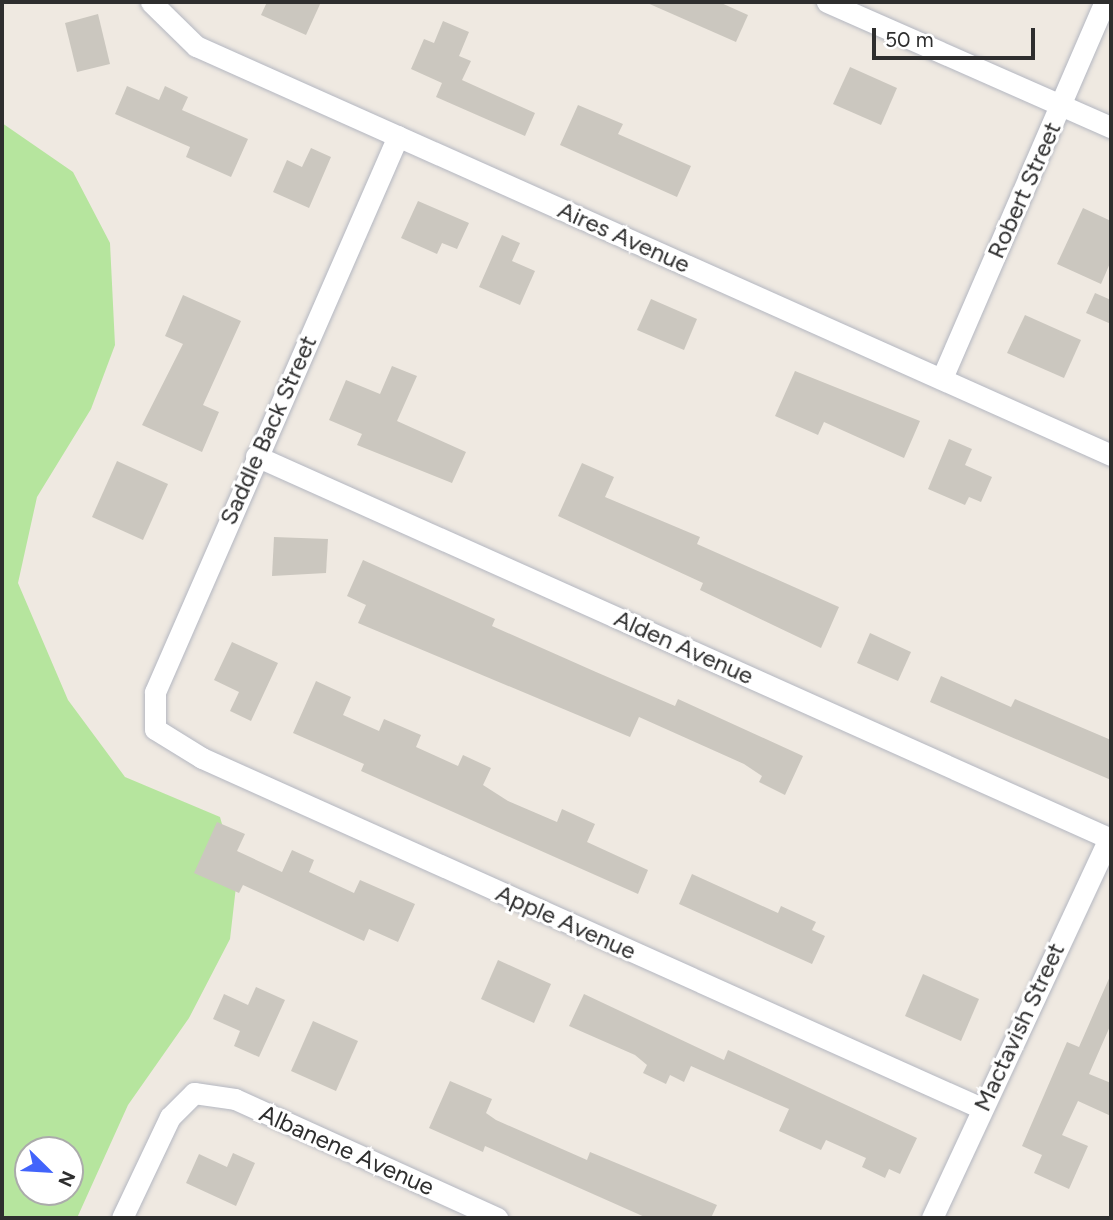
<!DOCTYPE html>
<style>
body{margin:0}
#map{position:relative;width:1113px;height:1220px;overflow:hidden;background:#efe9e1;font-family:Figtree,sans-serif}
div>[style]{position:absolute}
.green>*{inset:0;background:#b6e59e}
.building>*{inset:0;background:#cbc7bf}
.roads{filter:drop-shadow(0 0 2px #b4b7c1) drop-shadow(0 0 2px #b4b7c1)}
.minor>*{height:21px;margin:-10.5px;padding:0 10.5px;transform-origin:10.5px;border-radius:10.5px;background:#fff}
span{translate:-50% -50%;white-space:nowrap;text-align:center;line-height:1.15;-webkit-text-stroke:6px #fff;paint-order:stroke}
.street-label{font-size:24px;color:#2e2e2e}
.frame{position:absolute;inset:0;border:4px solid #2e2e2e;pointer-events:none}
.north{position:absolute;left:14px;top:1136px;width:70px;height:70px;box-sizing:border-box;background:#fff;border:2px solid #ababab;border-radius:50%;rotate:114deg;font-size:19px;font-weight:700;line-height:28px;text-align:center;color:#2e2e2e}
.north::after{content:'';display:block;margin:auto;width:24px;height:32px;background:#4264fb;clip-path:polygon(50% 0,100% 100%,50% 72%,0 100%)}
.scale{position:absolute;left:872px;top:28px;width:163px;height:32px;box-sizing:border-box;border:4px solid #2e2e2e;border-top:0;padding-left:9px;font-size:21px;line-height:24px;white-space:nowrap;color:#2e2e2e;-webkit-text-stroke:5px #fff;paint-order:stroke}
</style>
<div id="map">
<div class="green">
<div style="clip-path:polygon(evenodd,2px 123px,73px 172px,110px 243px,115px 345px,91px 409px,37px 497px,18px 583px,68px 700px,125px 777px,220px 817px,237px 878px,230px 939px,189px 1018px,128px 1105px,77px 1218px,2px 1218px,2px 123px,28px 1150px,70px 1150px,70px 1192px,28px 1192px,28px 1150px)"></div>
</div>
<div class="building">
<div style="clip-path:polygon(267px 2px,321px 2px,306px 35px,261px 15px)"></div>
<div style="clip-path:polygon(645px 2px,719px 2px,748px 15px,736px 42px)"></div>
<div style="clip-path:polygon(98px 14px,110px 64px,77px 72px,65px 23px)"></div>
<div style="clip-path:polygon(443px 21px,469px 32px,459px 56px,471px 61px,462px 80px,535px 113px,525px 136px,436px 97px,442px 83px,411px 69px,424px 39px,434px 43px)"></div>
<div style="clip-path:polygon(850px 67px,897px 88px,881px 125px,833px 104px)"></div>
<div style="clip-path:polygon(127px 86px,159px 100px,165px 86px,188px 97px,182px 110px,248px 139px,231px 177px,186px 157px,190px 147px,115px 114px)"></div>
<div style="clip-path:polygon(578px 105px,623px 124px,618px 134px,691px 166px,677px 197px,560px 145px)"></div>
<div style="clip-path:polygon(311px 148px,331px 157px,309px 208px,273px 192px,287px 160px,302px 167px)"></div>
<div style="clip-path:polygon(418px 201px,469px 223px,457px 249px,442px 243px,437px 254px,401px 238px)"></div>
<div style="clip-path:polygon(1083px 208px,1111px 221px,1111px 261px,1101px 284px,1057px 264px)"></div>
<div style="clip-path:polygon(502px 235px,520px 243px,512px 261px,535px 271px,520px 305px,479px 287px)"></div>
<div style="clip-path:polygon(1095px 293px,1111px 300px,1111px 324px,1086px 313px)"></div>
<div style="clip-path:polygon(183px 295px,241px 321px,203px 405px,219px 412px,202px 452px,142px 425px,183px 344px,165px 336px)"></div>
<div style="clip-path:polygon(651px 299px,697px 319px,684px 350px,637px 330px)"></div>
<div style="clip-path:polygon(1025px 315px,1081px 340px,1064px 378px,1007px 353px)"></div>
<div style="clip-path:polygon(392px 366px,417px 376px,397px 421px,466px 452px,452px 483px,357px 445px,362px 434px,329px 420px,346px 380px,380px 394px)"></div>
<div style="clip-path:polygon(795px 371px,920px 421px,904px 458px,824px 422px,818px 435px,775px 416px)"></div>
<div style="clip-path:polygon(949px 439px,972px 449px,965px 465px,992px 477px,981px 502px,969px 497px,965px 505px,928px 489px)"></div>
<div style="clip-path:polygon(117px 461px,168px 484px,143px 540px,92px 517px)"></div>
<div style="clip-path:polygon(582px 463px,614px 477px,605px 497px,700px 537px,697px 544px,839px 607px,821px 648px,700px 590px,703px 583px,558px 516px)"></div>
<div style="clip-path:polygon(274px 537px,328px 539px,326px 573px,272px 576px)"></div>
<div style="clip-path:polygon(363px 560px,495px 619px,492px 626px,596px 672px,675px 706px,678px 699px,803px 756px,785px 795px,759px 782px,762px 776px,744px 764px,639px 717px,630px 737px,358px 623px,366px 605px,347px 596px)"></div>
<div style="clip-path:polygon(870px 633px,911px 652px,898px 681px,857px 663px)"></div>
<div style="clip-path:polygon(232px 642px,278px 663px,251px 721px,230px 711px,239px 692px,214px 680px)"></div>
<div style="clip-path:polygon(941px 676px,1011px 707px,1015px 699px,1111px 740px,1111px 780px,930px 702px)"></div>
<div style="clip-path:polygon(316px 681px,351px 697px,343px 715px,379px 731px,384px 719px,421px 735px,416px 747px,458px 766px,463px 755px,491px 768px,483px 785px,508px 801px,557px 822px,562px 809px,595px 824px,587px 842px,648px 870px,638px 894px,361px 771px,364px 764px,293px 733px)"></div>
<div style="clip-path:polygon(217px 822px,245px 834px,237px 851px,282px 872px,292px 850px,314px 860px,309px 872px,354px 893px,360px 880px,415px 904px,398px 942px,369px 929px,364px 941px,243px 885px,239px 893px,194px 873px)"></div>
<div style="clip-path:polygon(692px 874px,778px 913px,781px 906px,816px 922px,812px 930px,825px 936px,812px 964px,679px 904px)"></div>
<div style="clip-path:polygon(498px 960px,551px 984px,534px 1023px,481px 999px)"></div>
<div style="clip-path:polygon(923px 974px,979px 999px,961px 1041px,905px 1016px)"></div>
<div style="clip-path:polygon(1111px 974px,1111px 1024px,1089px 1074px,1111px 1083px,1111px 1116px,1078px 1101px,1062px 1135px,1088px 1146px,1069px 1189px,1034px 1173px,1042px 1155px,1022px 1146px,1067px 1042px,1079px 1047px)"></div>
<div style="clip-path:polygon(256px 987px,285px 1000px,259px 1057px,234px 1046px,240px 1031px,213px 1019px,224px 994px,248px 1005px)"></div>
<div style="clip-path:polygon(584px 994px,724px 1060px,728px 1050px,917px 1138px,900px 1174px,889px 1169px,885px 1178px,862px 1167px,866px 1158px,826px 1140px,821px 1150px,779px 1131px,789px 1109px,691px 1066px,684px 1082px,670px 1075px,666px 1084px,643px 1073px,647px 1065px,635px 1055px,569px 1026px)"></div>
<div style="clip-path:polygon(313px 1021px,358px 1041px,336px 1091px,291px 1071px)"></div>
<div style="clip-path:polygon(450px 1081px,492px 1099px,486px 1113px,496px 1120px,587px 1160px,590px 1152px,717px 1205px,711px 1218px,647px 1218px,485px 1146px,483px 1152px,429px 1128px)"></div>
<div style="clip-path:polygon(233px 1153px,255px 1163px,236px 1206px,186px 1183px,199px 1154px,227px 1167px)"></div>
</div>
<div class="roads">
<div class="minor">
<div style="left:151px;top:2px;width:63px;rotate:44.4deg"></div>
<div style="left:196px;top:46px;width:1002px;rotate:24.08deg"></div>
<div style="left:827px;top:2px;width:310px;rotate:23.8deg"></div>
<div style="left:398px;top:136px;width:607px;rotate:113.61deg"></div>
<div style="left:155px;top:692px;width:37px;rotate:90deg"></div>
<div style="left:155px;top:729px;width:55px;rotate:31.7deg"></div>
<div style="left:202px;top:758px;width:854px;rotate:24.19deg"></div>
<div style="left:942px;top:378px;width:410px;rotate:-66.6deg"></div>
<div style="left:256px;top:456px;width:937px;rotate:24.13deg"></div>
<div style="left:122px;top:1218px;width:112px;rotate:-64.6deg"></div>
<div style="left:170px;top:1117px;width:34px;rotate:-45deg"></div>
<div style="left:194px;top:1093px;width:41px;rotate:8.3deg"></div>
<div style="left:235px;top:1099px;width:288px;rotate:24.4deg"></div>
<div style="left:932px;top:1218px;width:419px;rotate:-65deg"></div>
</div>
</div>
<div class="street-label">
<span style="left:1024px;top:190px;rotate:-66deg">Robert Street</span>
<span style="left:624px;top:237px;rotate:24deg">Aires Avenue</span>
<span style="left:268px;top:430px;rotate:-66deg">Saddle Back Street</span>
<span style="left:684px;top:647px;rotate:24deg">Alden Avenue</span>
<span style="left:566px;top:922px;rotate:24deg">Apple Avenue</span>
<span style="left:1019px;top:1027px;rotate:-65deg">Mactavish Street</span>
<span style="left:347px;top:1150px;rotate:24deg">Albanene Avenue</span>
</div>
<div class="frame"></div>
<div class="north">N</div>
<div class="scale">50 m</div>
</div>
